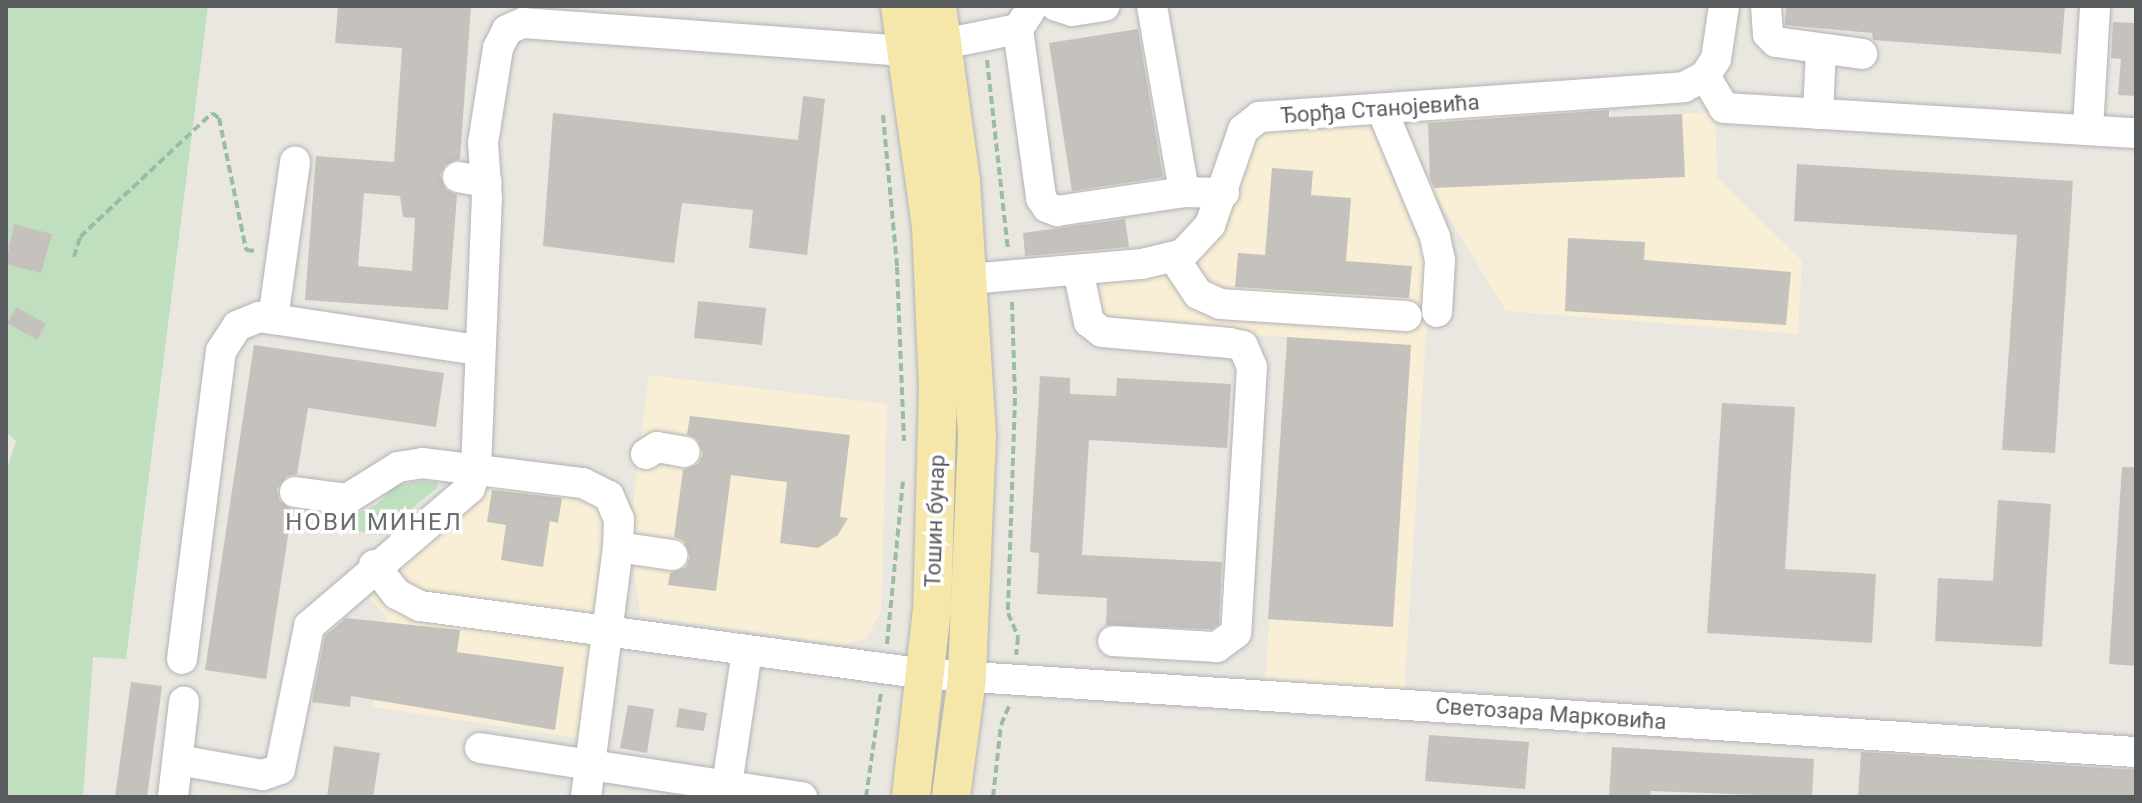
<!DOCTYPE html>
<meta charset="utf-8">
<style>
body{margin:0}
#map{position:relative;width:2142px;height:803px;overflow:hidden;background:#eae7e0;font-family:Roboto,sans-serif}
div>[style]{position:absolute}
.commercial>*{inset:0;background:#f9efd6}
.green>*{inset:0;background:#c0dfbf}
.building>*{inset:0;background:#c5c2bd}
.path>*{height:4px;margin-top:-2px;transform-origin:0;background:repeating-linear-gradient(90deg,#98bda1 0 8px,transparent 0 12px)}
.roads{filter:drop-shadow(0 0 2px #b1b3b6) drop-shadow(0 0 2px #b1b3b6)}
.minor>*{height:30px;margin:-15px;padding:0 15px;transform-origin:15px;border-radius:15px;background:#fff}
.major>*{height:38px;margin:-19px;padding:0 19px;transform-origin:19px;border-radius:19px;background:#f5e6aa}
span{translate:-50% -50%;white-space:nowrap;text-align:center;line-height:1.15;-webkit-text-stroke:7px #fff;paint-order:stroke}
.street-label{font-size:22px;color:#595c5f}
.neighbourhood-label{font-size:24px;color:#6a6e71;letter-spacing:2px}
.frame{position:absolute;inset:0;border:8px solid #595c5f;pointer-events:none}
</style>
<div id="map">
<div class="commercial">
<div style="clip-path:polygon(1609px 109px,1610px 117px,1715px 112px,1717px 177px,1802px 261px,1798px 334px,1506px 311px,1431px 188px,1428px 117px)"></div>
<div style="clip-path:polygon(1377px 120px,1421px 225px,1428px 302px,1404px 697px,1265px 689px,1286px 337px,1076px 325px,1075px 271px,1183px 254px,1243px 130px)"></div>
<div style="clip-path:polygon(649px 375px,887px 404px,881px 611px,867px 638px,844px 645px,640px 615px,629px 537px)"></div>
<div style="clip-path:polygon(491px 485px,593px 501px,601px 505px,610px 524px,578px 738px,373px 707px,386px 616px,369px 598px)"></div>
</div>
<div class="green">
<div style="clip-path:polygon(6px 6px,208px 6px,126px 659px,93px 657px,83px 797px,6px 797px,6px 472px,16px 441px,6px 432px)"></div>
<div style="clip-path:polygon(420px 481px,437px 482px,438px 487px,380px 535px,338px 528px,340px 521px,376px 505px,394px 486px)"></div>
</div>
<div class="building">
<div style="clip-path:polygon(evenodd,338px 6px,471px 6px,460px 159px,445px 165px,440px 175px,446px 190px,457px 195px,448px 310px,305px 300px,316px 156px,394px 162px,402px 48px,335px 43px,338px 6px,364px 193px,400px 196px,403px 217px,415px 218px,412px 271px,358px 266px,364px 193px)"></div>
<div style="clip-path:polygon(1786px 6px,2065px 6px,2061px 54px,1873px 40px,1872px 33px,1785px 25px)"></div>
<div style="clip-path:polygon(2113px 22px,2136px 23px,2136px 96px,2118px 95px,2121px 59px,2111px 58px)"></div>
<div style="clip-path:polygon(1138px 29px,1163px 177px,1072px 191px,1049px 43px)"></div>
<div style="clip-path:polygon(803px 96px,825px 99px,807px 255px,749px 248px,753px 210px,682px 203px,674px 263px,543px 246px,553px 113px,798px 140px)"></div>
<div style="clip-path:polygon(1609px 110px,1609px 117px,1682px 114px,1685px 177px,1434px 188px,1430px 179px,1428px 123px)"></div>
<div style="clip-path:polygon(1797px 164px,2073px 181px,2055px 453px,2002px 450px,2017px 235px,1794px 221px)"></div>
<div style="clip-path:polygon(1272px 168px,1313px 171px,1311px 195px,1351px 198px,1346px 261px,1412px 266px,1409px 298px,1235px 287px,1238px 253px,1265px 255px)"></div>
<div style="clip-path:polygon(1125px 219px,1129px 247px,1025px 256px,1023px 233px)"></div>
<div style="clip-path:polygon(14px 224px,52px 234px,41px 273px,6px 264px)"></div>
<div style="clip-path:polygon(1568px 238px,1645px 242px,1644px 260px,1791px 272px,1786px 325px,1565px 311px)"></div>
<div style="clip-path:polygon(698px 301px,766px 308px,762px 345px,694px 338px)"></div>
<div style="clip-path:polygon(17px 307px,46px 324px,37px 340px,7px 323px)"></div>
<div style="clip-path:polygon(1287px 337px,1411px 345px,1393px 627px,1268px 619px)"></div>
<div style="clip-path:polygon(254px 345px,444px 373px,436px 427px,308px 408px,297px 474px,287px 476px,277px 489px,279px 500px,292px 510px,266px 679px,205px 670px)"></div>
<div style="clip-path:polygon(1040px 376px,1070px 378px,1070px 394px,1116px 396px,1117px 378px,1231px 384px,1227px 448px,1089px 440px,1082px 555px,1222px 562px,1219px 624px,1212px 629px,1106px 625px,1107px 598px,1037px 594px,1039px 553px,1030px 552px)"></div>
<div style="clip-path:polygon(1722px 403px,1795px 407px,1785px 569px,1876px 574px,1872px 643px,1707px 633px)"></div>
<div style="clip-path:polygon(690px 416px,850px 435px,840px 517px,848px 518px,838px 535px,818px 548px,780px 543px,787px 482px,731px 475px,716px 591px,668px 585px,670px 573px,686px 567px,690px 557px,684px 541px,674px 537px,683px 470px,698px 464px,703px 454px,697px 439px,687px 434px)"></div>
<div style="clip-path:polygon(2122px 467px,2136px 467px,2136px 666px,2109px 664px)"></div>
<div style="clip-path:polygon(492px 490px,562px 498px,558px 523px,550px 521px,543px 567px,501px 560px,506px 525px,487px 522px)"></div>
<div style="clip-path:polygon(1998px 500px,2051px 504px,2042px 647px,1935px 641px,1938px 578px,1993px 581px)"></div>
<div style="clip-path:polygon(346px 618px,460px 630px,457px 652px,564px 667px,555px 730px,351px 696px,350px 707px,312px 702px,325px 636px)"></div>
<div style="clip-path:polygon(131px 682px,162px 686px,147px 797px,115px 797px)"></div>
<div style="clip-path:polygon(628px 705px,654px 709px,647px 753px,620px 748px)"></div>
<div style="clip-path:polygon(679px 708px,707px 713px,704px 731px,676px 727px)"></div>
<div style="clip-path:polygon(1429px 735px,1529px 742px,1525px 789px,1425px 781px)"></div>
<div style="clip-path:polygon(334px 746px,380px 753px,373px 797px,327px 797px)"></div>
<div style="clip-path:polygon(1612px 747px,1814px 759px,1812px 797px,1651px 791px,1650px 797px,1609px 797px)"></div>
<div style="clip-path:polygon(1861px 752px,2136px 770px,2136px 797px,1858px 797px)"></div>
</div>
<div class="path">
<div style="left:987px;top:60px;width:191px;rotate:83.7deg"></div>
<div style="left:883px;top:115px;width:153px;rotate:84.7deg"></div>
<div style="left:897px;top:267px;width:174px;rotate:87.7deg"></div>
<div style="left:74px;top:257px;width:21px;rotate:-73deg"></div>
<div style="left:80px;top:237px;width:181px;rotate:-43.2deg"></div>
<div style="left:212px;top:113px;width:9px;rotate:36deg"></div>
<div style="left:219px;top:118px;width:135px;rotate:78.4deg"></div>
<div style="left:246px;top:250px;width:10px;rotate:6deg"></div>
<div style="left:1012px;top:302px;width:96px;rotate:88.2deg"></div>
<div style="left:1015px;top:398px;width:215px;rotate:91.9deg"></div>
<div style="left:1008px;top:613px;width:26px;rotate:67deg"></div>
<div style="left:1018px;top:637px;width:18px;rotate:96deg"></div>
<div style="left:887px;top:644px;width:163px;rotate:-84.4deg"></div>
<div style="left:866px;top:797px;width:105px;rotate:-81.8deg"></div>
<div style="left:993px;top:797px;width:72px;rotate:-83.7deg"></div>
<div style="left:1001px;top:725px;width:23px;rotate:-67deg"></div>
</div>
<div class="roads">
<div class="minor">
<div style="left:1033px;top:6px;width:27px;rotate:123deg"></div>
<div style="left:1018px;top:29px;width:171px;rotate:82.2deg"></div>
<div style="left:1041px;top:198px;width:11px;rotate:56deg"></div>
<div style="left:1047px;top:207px;width:11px;rotate:22deg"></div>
<div style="left:1057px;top:211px;width:128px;rotate:-8.5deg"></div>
<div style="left:1184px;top:192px;width:40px;rotate:1.4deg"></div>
<div style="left:1056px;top:6px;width:17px;rotate:17deg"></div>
<div style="left:1072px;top:11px;width:33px;rotate:-9deg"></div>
<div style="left:1152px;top:6px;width:189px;rotate:80.2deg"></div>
<div style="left:1766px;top:6px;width:28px;rotate:86deg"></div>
<div style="left:1768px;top:34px;width:11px;rotate:45deg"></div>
<div style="left:1776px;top:42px;width:87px;rotate:7.9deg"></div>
<div style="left:1705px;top:76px;width:37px;rotate:59deg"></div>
<div style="left:1724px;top:108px;width:413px;rotate:3.5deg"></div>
<div style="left:1382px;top:110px;width:138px;rotate:67.3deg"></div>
<div style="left:1435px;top:237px;width:24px;rotate:78deg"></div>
<div style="left:1440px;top:260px;width:52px;rotate:93.3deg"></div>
<div style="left:1818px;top:114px;width:63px;rotate:-87.3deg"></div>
<div style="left:2088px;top:129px;width:123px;rotate:-86.7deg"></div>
<div style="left:458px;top:177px;width:29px;rotate:10deg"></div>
<div style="left:1174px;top:258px;width:43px;rotate:56.3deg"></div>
<div style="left:1198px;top:294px;width:24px;rotate:24deg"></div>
<div style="left:1220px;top:304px;width:187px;rotate:3.7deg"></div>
<div style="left:1078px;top:270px;width:53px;rotate:78.1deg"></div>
<div style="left:1089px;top:322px;width:16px;rotate:38deg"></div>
<div style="left:1102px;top:332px;width:128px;rotate:4.9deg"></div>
<div style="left:1230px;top:343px;width:13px;rotate:13deg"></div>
<div style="left:1243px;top:346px;width:23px;rotate:67deg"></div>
<div style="left:1252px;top:367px;width:266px;rotate:93.4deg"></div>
<div style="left:1236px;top:633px;width:24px;rotate:144deg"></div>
<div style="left:1217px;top:647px;width:104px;rotate:-176.7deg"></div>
<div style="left:969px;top:279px;width:174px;rotate:-5deg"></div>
<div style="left:1142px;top:264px;width:42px;rotate:-13.7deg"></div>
<div style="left:1183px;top:254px;width:40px;rotate:-47deg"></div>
<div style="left:1210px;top:225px;width:101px;rotate:-70.8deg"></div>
<div style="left:1243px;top:130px;width:21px;rotate:-39deg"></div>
<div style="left:1259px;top:117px;width:426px;rotate:-4deg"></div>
<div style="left:1684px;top:87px;width:24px;rotate:-28deg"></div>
<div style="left:1705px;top:76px;width:20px;rotate:-57deg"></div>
<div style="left:1716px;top:59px;width:54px;rotate:-81.4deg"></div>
<div style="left:273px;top:319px;width:159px;rotate:-82deg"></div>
<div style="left:646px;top:454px;width:13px;rotate:-32deg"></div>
<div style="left:657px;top:447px;width:28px;rotate:10deg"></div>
<div style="left:295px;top:492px;width:52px;rotate:7.7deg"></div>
<div style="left:347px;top:499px;width:60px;rotate:-32.1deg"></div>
<div style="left:398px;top:467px;width:24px;rotate:-9deg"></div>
<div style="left:422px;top:463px;width:162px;rotate:7.1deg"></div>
<div style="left:583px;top:483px;width:29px;rotate:27deg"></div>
<div style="left:609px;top:496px;width:25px;rotate:67deg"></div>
<div style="left:619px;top:519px;width:28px;rotate:92deg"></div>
<div style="left:618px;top:547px;width:252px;rotate:97.3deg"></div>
<div style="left:618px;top:547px;width:55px;rotate:8.4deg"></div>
<div style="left:374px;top:565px;width:37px;rotate:52deg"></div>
<div style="left:397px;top:594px;width:26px;rotate:28deg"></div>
<div style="left:420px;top:606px;width:511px;rotate:7.65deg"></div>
<div style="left:926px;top:674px;width:1213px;rotate:3.69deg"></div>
<div style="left:182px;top:659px;width:310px;rotate:-82.8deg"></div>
<div style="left:221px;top:351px;width:30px;rotate:-57deg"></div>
<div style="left:237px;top:326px;width:24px;rotate:-22deg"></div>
<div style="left:259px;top:317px;width:221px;rotate:8.6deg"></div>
<div style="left:480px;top:748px;width:326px;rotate:8.7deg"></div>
<div style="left:178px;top:760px;width:86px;rotate:10deg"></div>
<div style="left:263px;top:775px;width:18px;rotate:-19deg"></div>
<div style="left:280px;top:769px;width:146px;rotate:-78.5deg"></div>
<div style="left:309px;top:626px;width:212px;rotate:-40.6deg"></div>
<div style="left:470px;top:488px;width:20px;rotate:-72deg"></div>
<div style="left:476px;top:469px;width:270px;rotate:-87.7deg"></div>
<div style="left:487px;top:199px;width:56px;rotate:-94.1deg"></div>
<div style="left:483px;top:143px;width:96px;rotate:-81deg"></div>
<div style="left:498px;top:48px;width:20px;rotate:-63deg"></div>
<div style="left:507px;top:30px;width:17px;rotate:-24deg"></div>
<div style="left:523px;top:23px;width:386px;rotate:4.2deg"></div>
<div style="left:908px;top:51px;width:112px;rotate:-11.3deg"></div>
<div style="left:727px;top:785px;width:135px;rotate:-81.5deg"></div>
<div style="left:173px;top:797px;width:96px;rotate:-83.4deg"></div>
</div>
<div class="major">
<div style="left:900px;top:6px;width:222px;rotate:82deg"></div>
<div style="left:931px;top:226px;width:161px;rotate:87.5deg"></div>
<div style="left:938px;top:387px;width:222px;rotate:91.5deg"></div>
<div style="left:932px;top:609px;width:189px;rotate:96.4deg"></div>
<div style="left:937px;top:6px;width:177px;rotate:82.2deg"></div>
<div style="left:961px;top:181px;width:256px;rotate:86.4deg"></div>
<div style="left:977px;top:436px;width:242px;rotate:92.4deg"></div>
<div style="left:967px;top:678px;width:120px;rotate:97.7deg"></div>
</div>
</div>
<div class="street-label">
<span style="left:1380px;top:109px;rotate:-4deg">Ђорђа Станојевића</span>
<span style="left:935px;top:521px;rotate:-88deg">Тошин бунар</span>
<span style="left:1551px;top:714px;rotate:4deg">Светозара Марковића</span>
</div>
<div class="neighbourhood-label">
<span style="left:374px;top:523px">НОВИ МИНЕЛ</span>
</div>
<div class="frame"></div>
</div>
